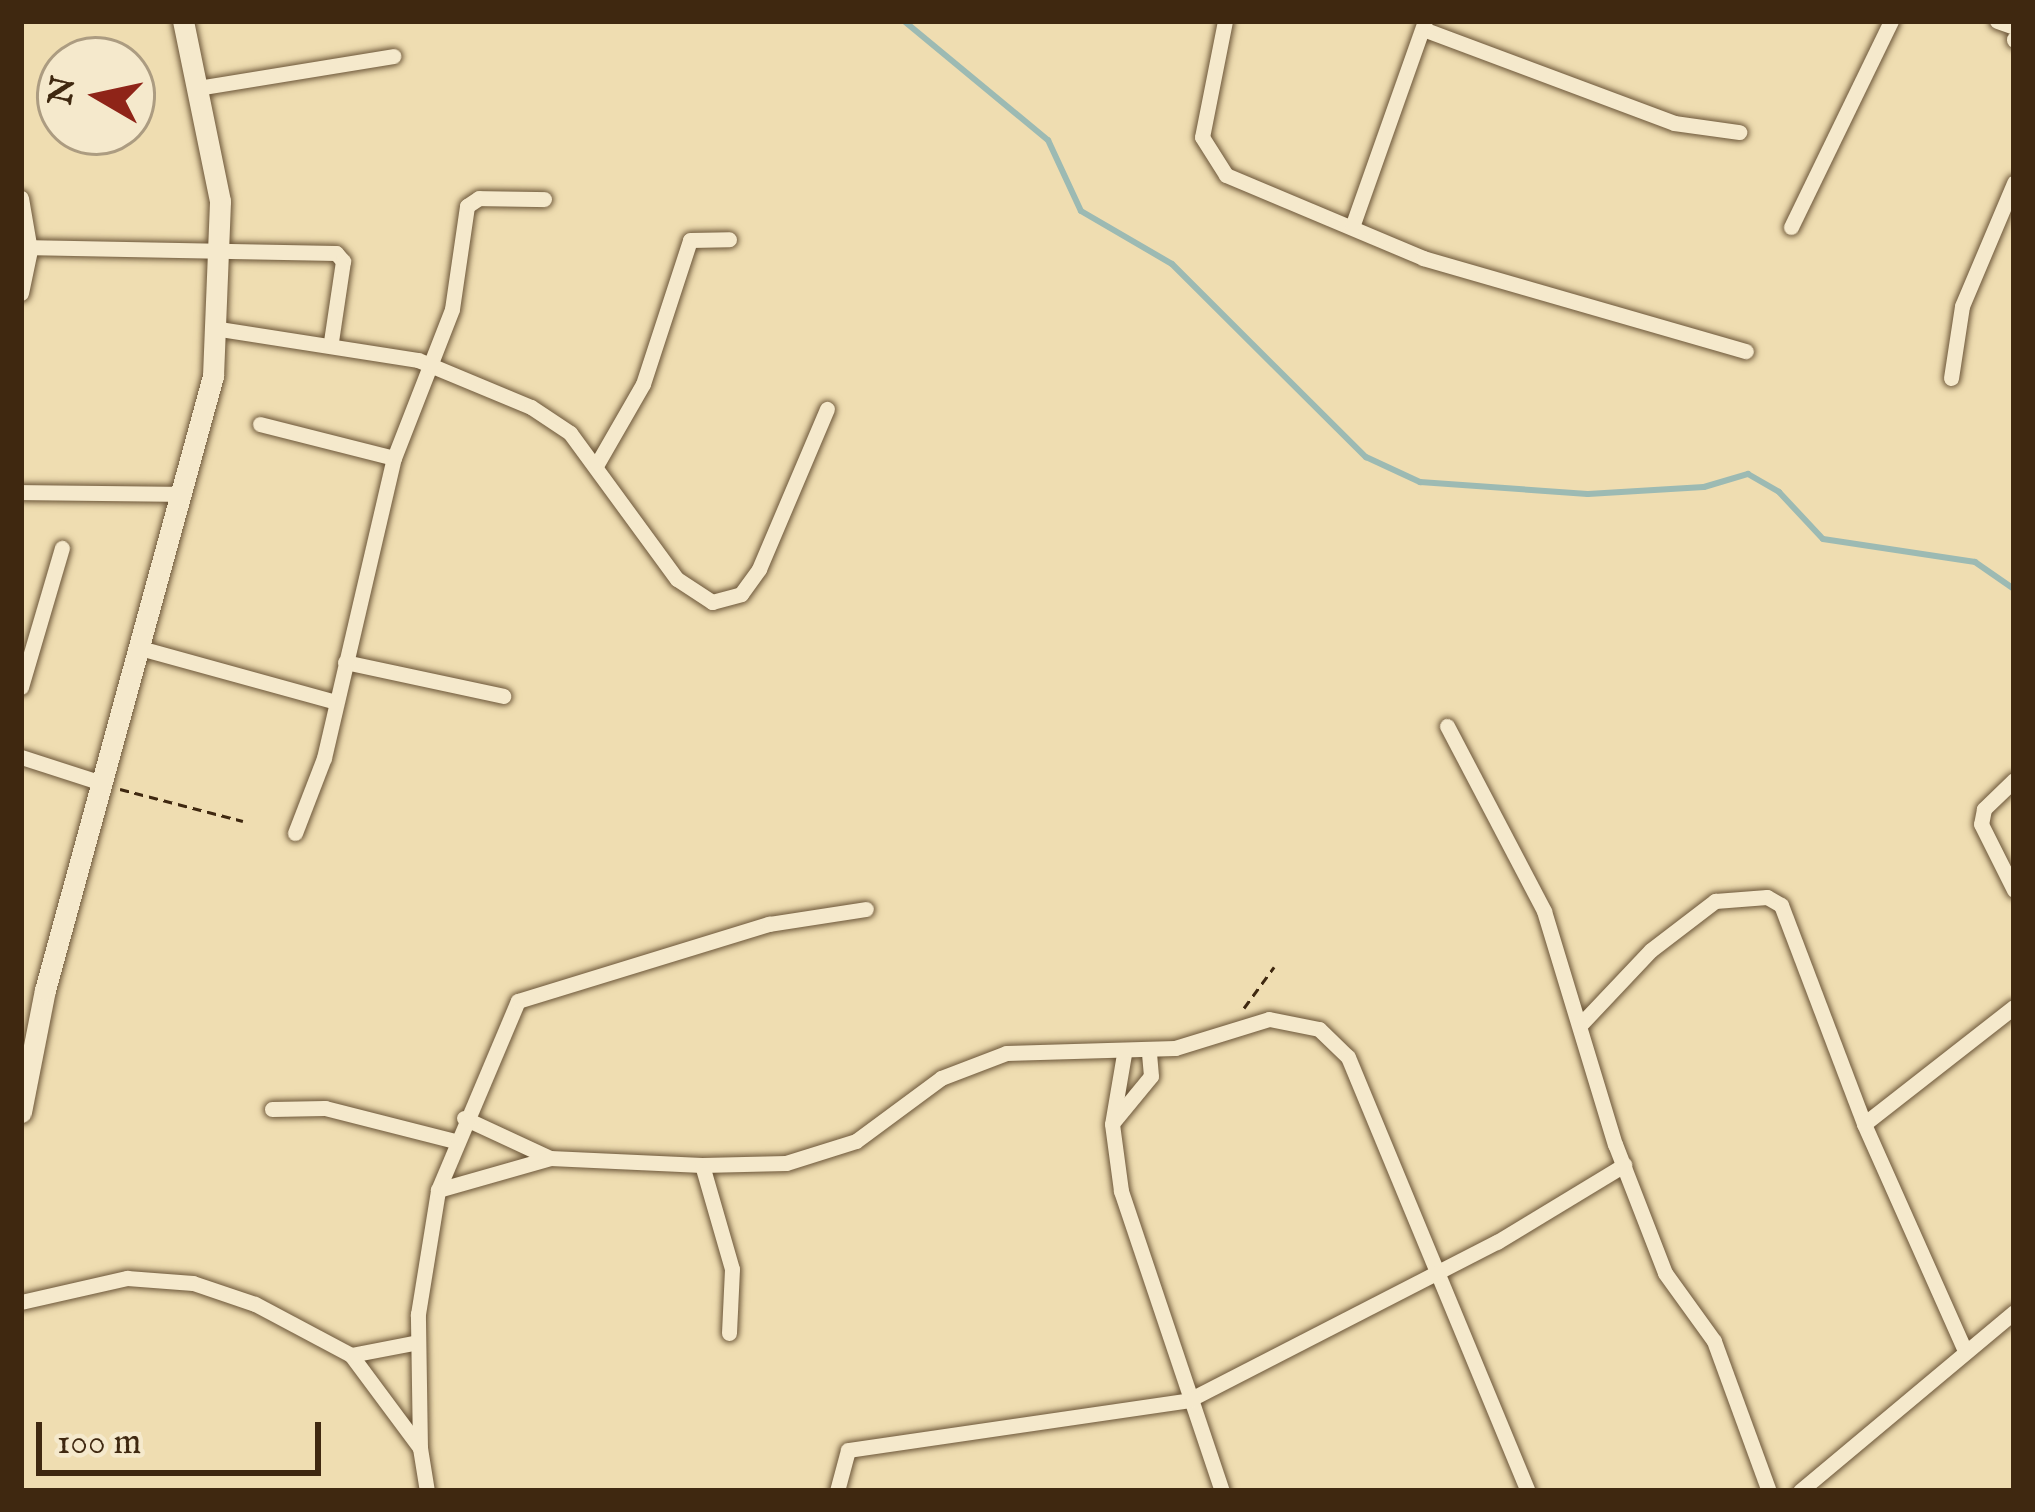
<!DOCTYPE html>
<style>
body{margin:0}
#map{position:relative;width:2035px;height:1512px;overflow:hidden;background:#efddb1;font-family:"IM FELL English",serif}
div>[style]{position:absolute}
.stream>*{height:6px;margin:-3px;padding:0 3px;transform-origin:3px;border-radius:3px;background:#9cbab3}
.path>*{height:3px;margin-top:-1.5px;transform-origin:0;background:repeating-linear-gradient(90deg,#3f2810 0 9px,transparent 0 15px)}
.roads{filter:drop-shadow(0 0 3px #6b5538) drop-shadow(0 0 3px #6b5538)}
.street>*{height:15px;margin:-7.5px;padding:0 7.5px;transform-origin:7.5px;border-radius:7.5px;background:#f5e9cc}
.secondary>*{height:21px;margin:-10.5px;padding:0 10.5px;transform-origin:10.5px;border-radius:10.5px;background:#f5e9cc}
span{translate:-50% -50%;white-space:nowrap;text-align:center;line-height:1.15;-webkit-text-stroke:9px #f5e9cc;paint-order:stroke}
.frame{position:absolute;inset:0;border:24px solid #3f2810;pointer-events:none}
.north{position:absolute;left:36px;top:36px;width:120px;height:120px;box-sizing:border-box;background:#f5e9cc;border:3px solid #ac9c81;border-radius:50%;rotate:279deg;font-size:33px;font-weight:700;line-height:48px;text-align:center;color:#3f2810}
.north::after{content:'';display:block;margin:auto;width:42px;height:54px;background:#8f2418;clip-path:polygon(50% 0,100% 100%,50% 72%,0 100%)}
.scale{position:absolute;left:36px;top:1422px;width:285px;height:54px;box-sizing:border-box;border:6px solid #3f2810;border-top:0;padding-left:15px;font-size:36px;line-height:42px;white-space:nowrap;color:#3f2810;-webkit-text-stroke:9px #f5e9cc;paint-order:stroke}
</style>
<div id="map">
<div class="stream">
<div style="left:904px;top:21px;width:187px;rotate:39.6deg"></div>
<div style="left:1048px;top:140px;width:78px;rotate:65.1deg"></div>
<div style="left:1081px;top:211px;width:105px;rotate:30.2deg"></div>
<div style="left:1172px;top:264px;width:274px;rotate:44.9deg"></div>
<div style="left:1366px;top:457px;width:60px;rotate:24.8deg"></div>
<div style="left:1420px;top:482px;width:168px;rotate:4.1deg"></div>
<div style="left:1588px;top:494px;width:116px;rotate:-3.5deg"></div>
<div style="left:1704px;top:487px;width:46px;rotate:-16.5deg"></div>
<div style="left:1748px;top:474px;width:36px;rotate:30deg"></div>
<div style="left:1779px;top:492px;width:64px;rotate:46.9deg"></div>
<div style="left:1823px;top:539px;width:154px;rotate:8.6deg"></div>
<div style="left:1975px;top:562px;width:47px;rotate:34.7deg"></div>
</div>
<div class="path">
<div style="left:120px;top:789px;width:127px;rotate:14.6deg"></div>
<div style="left:1244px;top:1008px;width:51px;rotate:-53.8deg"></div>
</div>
<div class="roads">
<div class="street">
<div style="left:1225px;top:21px;width:118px;rotate:101.2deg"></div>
<div style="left:1202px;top:137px;width:45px;rotate:57.7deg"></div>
<div style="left:1226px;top:175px;width:214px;rotate:22.8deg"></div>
<div style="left:1423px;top:258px;width:336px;rotate:16.1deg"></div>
<div style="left:1997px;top:21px;width:18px;rotate:19deg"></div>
<div style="left:1423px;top:29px;width:268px;rotate:20.5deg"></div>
<div style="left:1674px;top:123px;width:66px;rotate:7.9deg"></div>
<div style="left:2014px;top:39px;width:1px;rotate:90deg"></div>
<div style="left:198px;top:88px;width:198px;rotate:-9.3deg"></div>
<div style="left:21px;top:198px;width:53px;rotate:80.2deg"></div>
<div style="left:30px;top:250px;width:44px;rotate:101.8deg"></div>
<div style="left:1352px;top:227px;width:219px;rotate:-70.5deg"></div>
<div style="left:1791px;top:227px;width:229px;rotate:-64.1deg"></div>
<div style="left:21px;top:247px;width:315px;rotate:1.1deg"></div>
<div style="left:336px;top:253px;width:11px;rotate:49deg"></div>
<div style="left:343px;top:261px;width:81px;rotate:98.5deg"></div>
<div style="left:220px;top:329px;width:200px;rotate:8.9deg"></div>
<div style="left:418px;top:360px;width:122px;rotate:22.6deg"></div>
<div style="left:531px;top:407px;width:47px;rotate:33.7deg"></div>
<div style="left:570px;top:433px;width:181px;rotate:53.8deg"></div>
<div style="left:677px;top:579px;width:42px;rotate:33.3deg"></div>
<div style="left:712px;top:602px;width:30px;rotate:-15deg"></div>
<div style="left:741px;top:594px;width:31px;rotate:-54deg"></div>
<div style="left:759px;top:569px;width:174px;rotate:-67deg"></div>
<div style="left:1951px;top:378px;width:73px;rotate:-81.3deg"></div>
<div style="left:1962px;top:306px;width:134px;rotate:-67.1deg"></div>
<div style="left:260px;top:424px;width:138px;rotate:14.2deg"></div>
<div style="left:597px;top:464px;width:92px;rotate:-60.1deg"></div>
<div style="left:643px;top:384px;width:151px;rotate:-71.9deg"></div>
<div style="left:690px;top:240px;width:39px;rotate:-1deg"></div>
<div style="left:21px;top:492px;width:161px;rotate:0.7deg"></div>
<div style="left:140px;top:648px;width:200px;rotate:15.4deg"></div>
<div style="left:345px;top:662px;width:162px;rotate:12.1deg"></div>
<div style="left:21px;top:687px;width:145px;rotate:-73.6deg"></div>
<div style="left:1447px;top:726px;width:209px;rotate:62.3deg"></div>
<div style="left:1544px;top:911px;width:244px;rotate:73.1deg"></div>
<div style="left:1615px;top:1144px;width:138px;rotate:68.8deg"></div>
<div style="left:1665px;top:1273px;width:84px;rotate:54.2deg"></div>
<div style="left:1714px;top:1341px;width:160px;rotate:69.9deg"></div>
<div style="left:21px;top:757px;width:85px;rotate:17.8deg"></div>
<div style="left:2014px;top:780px;width:42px;rotate:136deg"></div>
<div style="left:1984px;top:809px;width:15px;rotate:101deg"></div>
<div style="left:1981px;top:824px;width:74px;rotate:63.4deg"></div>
<div style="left:295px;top:833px;width:80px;rotate:-68.9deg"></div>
<div style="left:324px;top:758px;width:308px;rotate:-76.9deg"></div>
<div style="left:394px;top:458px;width:160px;rotate:-68.7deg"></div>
<div style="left:452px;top:309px;width:104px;rotate:-81.7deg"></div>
<div style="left:467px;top:206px;width:14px;rotate:-34deg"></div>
<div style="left:479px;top:198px;width:65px;rotate:0.9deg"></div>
<div style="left:1580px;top:1025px;width:103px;rotate:-46.6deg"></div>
<div style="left:1651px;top:950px;width:81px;rotate:-37.4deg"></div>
<div style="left:1715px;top:901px;width:52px;rotate:-4.4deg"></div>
<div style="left:1767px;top:897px;width:16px;rotate:30deg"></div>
<div style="left:1781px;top:905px;width:234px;rotate:69.2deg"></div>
<div style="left:1864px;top:1124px;width:248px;rotate:66deg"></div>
<div style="left:1124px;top:1054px;width:71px;rotate:99.7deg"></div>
<div style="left:1112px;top:1124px;width:68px;rotate:82.3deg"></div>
<div style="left:1121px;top:1191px;width:317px;rotate:71.4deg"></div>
<div style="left:272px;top:1109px;width:53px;rotate:-1.1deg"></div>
<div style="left:325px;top:1108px;width:133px;rotate:14.3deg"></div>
<div style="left:464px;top:1118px;width:95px;rotate:24.9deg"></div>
<div style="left:1114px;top:1121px;width:58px;rotate:-50.6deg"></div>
<div style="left:1151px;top:1076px;width:25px;rotate:-95deg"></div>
<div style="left:1864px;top:1124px;width:190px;rotate:-38deg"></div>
<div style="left:702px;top:1165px;width:84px;rotate:-1.4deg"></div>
<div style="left:786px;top:1163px;width:73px;rotate:-17.4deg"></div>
<div style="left:856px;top:1141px;width:106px;rotate:-36.5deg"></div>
<div style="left:941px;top:1078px;width:70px;rotate:-21deg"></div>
<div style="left:1006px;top:1053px;width:169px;rotate:-1.7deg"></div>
<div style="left:1175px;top:1048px;width:98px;rotate:-17.1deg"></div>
<div style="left:1269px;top:1019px;width:51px;rotate:11.3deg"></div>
<div style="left:1319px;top:1029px;width:40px;rotate:44deg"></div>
<div style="left:1348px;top:1057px;width:470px;rotate:67.5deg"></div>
<div style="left:438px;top:1190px;width:205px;rotate:-67.1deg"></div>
<div style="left:518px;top:1001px;width:263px;rotate:-17.1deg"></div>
<div style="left:769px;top:924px;width:98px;rotate:-8.8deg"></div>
<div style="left:21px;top:1302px;width:109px;rotate:-12.8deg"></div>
<div style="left:127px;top:1278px;width:66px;rotate:4.3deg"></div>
<div style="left:193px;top:1283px;width:65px;rotate:18.7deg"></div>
<div style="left:255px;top:1304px;width:109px;rotate:28deg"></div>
<div style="left:351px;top:1355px;width:116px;rotate:53.4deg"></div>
<div style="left:420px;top:1448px;width:44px;rotate:80.8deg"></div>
<div style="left:351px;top:1355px;width:68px;rotate:-11deg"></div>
<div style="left:420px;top:1448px;width:134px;rotate:-90.9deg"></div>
<div style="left:418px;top:1314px;width:126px;rotate:-80.8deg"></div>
<div style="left:438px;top:1190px;width:116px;rotate:-15.9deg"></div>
<div style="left:550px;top:1158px;width:152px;rotate:2.6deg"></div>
<div style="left:702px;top:1165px;width:108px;rotate:73.9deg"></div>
<div style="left:732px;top:1269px;width:64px;rotate:92.7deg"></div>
<div style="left:837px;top:1491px;width:42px;rotate:-75deg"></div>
<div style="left:848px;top:1450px;width:345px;rotate:-8.3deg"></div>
<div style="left:1189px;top:1400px;width:346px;rotate:-27.2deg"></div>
<div style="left:1497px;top:1242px;width:149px;rotate:-31.2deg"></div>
<div style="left:1800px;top:1491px;width:279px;rotate:-39.9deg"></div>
</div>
<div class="secondary">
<div style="left:21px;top:1112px;width:124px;rotate:-78.9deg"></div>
<div style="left:45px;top:990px;width:637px;rotate:-74.7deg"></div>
<div style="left:213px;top:376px;width:175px;rotate:-87.7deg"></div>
<div style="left:220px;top:201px;width:184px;rotate:-101.6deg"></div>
</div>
</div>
<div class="frame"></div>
<div class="north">N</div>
<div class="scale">100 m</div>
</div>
